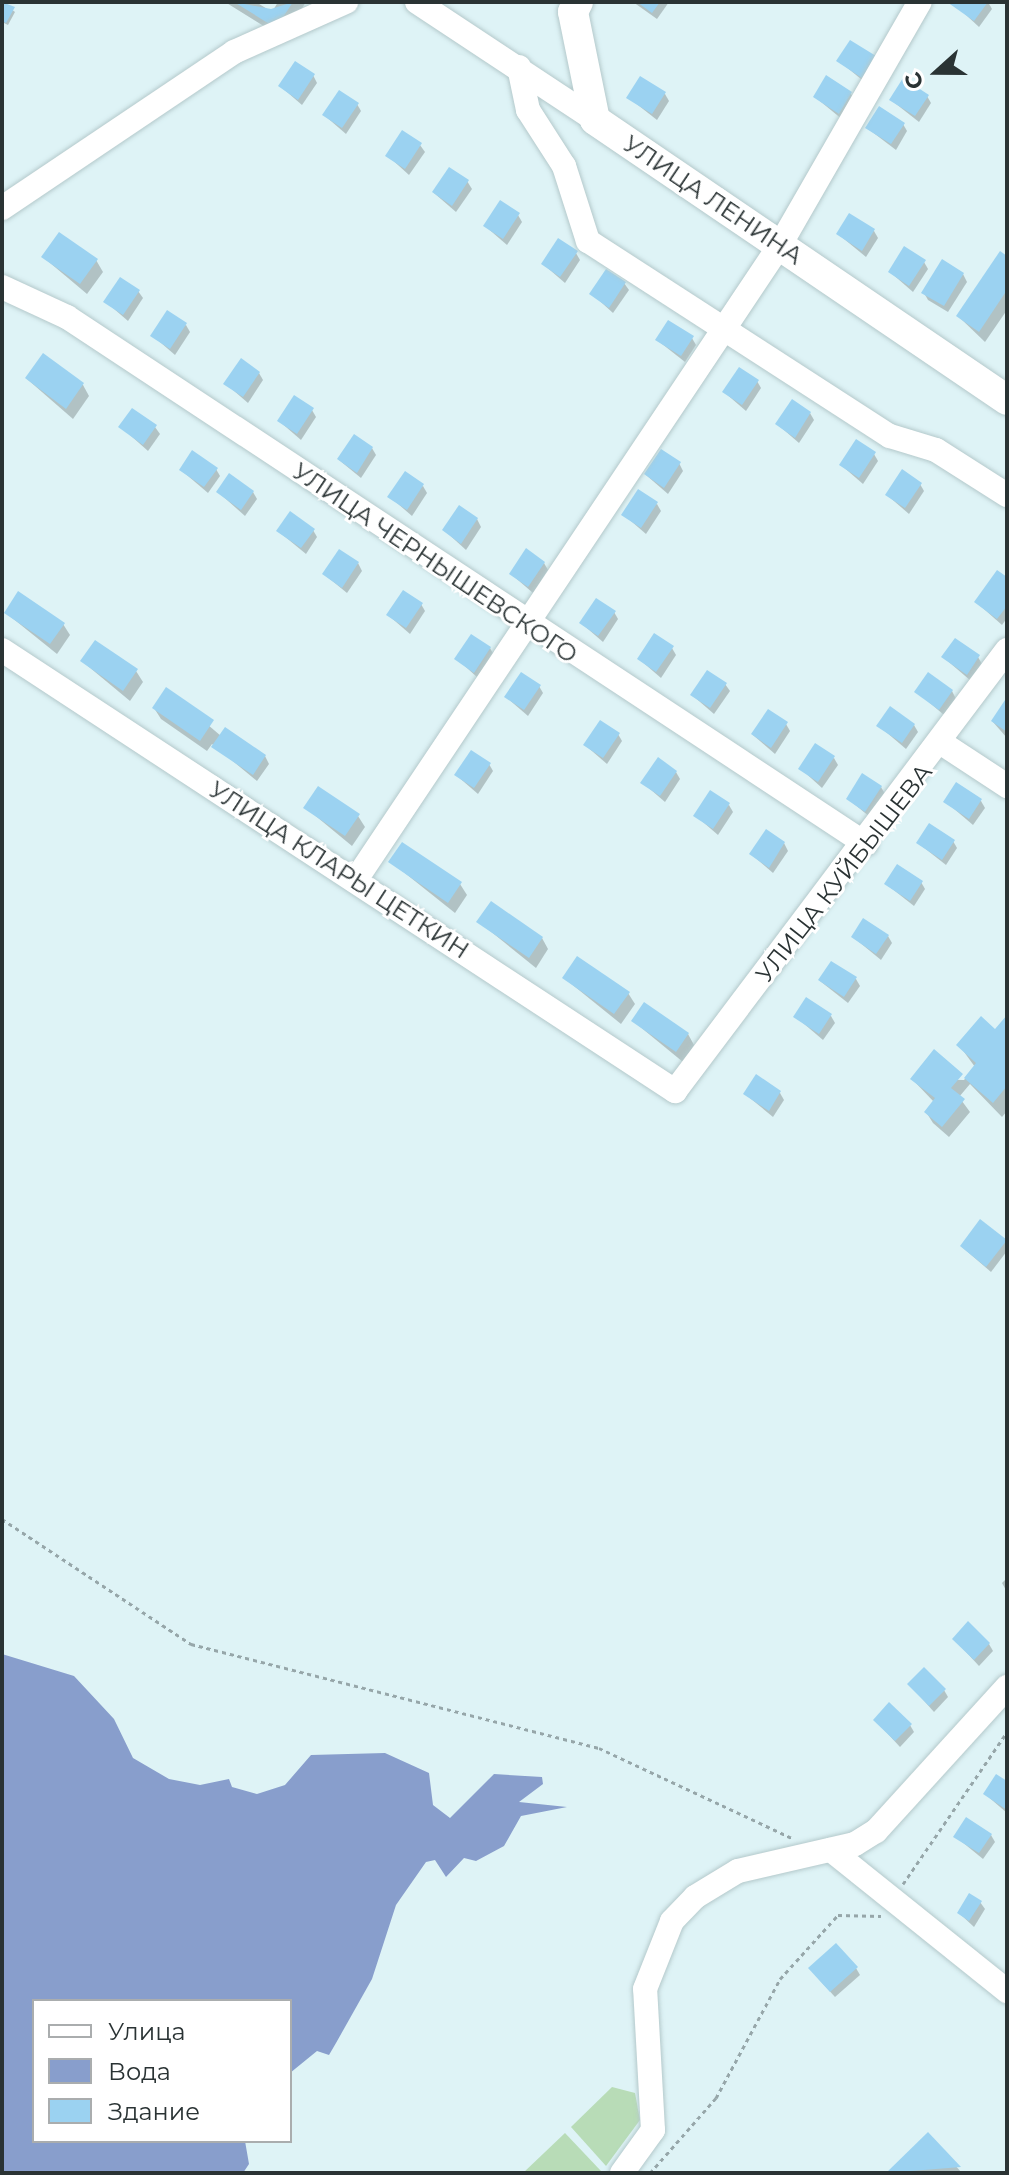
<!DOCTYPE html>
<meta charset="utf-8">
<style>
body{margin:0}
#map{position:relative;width:1009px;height:2175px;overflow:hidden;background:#def3f6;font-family:Montserrat,sans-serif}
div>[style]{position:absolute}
.green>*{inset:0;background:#b8dcb7}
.water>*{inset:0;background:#889ecc}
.shadow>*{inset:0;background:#0003}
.building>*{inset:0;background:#9bd2f1}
.path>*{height:3px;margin-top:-1.5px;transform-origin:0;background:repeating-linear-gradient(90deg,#96a6a9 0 4px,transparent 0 8px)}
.roads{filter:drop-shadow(0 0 2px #b4c9cb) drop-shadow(0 0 2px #b4c9cb)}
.minor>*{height:24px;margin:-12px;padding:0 12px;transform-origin:12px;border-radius:12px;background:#fff}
.major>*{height:30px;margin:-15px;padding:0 15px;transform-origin:15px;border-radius:15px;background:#fff}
span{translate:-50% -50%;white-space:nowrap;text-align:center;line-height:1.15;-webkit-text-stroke:6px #fff;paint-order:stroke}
.street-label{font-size:24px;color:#2a3334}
.frame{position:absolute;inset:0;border:4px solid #2a3334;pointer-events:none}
.legend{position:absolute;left:32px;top:1999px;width:260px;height:144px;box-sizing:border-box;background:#fff;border:2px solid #aaadae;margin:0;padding:10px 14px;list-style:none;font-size:24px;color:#2a3334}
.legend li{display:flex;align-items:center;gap:16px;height:40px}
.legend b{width:40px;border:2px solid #aaadae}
.north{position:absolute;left:897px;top:32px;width:80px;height:80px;-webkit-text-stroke:6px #fff;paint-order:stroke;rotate:249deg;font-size:22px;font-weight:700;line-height:32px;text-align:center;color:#2a3334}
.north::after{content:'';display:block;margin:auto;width:28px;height:36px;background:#2a3334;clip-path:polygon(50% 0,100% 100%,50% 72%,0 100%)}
</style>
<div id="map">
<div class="green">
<div style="clip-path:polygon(612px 2087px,635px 2093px,640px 2120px,606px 2166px,571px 2127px)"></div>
<div style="clip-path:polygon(565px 2133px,601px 2171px,523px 2173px)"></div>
</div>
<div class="water">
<div style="clip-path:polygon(2px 1654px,74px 1676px,114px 1719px,133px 1758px,169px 1779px,200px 1785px,229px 1779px,232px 1787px,257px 1794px,285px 1785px,311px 1755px,385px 1753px,429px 1773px,433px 1805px,450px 1818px,494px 1774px,542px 1777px,543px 1784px,519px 1802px,567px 1807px,521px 1816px,504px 1846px,476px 1861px,464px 1858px,446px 1877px,435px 1860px,426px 1862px,396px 1905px,372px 1979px,336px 2043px,329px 2055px,317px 2051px,290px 2073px,290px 2001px,34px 2001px,34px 2141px,245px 2141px,249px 2164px,243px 2173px,2px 2173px)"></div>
</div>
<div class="shadow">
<div style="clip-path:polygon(2px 2px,15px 12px,8px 25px,2px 22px)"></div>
<div style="clip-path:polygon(225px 2px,256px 2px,272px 12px,278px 2px,306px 2px,283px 38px)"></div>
<div style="clip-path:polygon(633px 2px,669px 2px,657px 19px)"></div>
<div style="clip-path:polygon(952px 2px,988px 2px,992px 9px,979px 27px)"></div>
<div style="clip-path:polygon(875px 58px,867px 84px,839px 61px)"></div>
<div style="clip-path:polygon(313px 75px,317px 83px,302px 105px,280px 86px)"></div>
<div style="clip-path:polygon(665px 94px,669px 101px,657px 120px,629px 98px)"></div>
<div style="clip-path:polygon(851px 94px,855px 101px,843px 120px,815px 97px)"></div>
<div style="clip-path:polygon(927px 96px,931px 103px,919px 122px,891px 100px)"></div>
<div style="clip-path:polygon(357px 104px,361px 111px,346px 134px,324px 115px)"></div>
<div style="clip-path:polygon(903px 124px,907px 131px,896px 150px,867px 128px)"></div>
<div style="clip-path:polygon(420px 145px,425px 152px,409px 175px,388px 156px)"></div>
<div style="clip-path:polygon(467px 181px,472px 189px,456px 212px,434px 193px)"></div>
<div style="clip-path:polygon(518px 215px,522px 222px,507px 245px,485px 226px)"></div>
<div style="clip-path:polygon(874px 231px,878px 238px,866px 257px,838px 234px)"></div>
<div style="clip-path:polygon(576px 253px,580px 260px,565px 283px,543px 264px)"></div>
<div style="clip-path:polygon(43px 257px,96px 260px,103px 272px,87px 294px)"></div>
<div style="clip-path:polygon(1007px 258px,1007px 310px,985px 342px,958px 316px)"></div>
<div style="clip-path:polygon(924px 262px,928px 269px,913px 292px,890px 272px)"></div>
<div style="clip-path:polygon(963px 274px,967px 282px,948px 312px,928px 300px,924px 293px)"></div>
<div style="clip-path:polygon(624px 283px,629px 290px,613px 313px,592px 294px)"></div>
<div style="clip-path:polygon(138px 291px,143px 298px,128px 321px,106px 302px)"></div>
<div style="clip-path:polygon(186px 325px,190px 332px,175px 355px,153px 336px)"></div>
<div style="clip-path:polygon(692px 338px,696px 345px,685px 362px,657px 340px)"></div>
<div style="clip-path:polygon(259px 373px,263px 380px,248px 403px,226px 384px)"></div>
<div style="clip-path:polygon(27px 379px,83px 385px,89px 396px,73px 419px)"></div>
<div style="clip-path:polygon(757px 381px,761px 388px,746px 411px,724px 392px)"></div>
<div style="clip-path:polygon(312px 410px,316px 417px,301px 440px,279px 421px)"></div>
<div style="clip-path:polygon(810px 413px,814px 420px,799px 443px,777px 424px)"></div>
<div style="clip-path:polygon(121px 427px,155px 427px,160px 434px,148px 451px)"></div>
<div style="clip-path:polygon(372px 448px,376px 455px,361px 478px,339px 460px)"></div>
<div style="clip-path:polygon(874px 454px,878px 461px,863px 484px,841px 465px)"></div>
<div style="clip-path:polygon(679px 463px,683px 471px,668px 494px,646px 475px)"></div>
<div style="clip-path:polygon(216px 469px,220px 476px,208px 493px,181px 470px)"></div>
<div style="clip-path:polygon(920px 484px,924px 491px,909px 514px,887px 495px)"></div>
<div style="clip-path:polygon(423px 486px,427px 493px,412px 516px,390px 497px)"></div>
<div style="clip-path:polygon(218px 492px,253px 492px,257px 499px,245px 516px)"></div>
<div style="clip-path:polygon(657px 504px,661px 511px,646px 534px,624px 515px)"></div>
<div style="clip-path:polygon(477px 519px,481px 527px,466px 550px,444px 530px)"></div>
<div style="clip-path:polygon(313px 530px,317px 537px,306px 554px,278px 531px)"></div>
<div style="clip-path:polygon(358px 563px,362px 571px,347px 593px,325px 575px)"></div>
<div style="clip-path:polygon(544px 563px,548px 570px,533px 593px,511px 574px)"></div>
<div style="clip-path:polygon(1007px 579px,1007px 618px,1002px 625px,976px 602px)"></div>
<div style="clip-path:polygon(421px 604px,425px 611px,410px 634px,388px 615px)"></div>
<div style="clip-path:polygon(614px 612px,618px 619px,603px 642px,581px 623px)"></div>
<div style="clip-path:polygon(6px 613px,63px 624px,70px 635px,57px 654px)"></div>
<div style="clip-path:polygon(490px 648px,494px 655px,478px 678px,457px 659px)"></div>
<div style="clip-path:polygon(672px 648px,676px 655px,661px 678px,639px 659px)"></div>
<div style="clip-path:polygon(943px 657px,978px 657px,982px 664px,971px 681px)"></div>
<div style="clip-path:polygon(83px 662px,136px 671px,143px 682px,130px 701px)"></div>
<div style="clip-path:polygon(725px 684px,730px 691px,714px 714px,692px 695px)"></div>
<div style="clip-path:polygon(539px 686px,543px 693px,528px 716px,506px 697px)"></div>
<div style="clip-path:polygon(167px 690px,221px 736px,265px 756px,269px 764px,257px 781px,212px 744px,207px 751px,161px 719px,154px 708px)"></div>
<div style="clip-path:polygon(952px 691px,956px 699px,944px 715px,917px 692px)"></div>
<div style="clip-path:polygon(1007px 701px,1007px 738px,993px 722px)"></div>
<div style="clip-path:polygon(786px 724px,790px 731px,775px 754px,753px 735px)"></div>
<div style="clip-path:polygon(914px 725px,918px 732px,906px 749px,879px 726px)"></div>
<div style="clip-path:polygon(618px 734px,622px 741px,607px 764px,585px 745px)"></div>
<div style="clip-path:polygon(834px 758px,838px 765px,822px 788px,801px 769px)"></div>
<div style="clip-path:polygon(489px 764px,493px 771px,478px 794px,456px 775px)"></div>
<div style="clip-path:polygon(676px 772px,680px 779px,665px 802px,643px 783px)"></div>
<div style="clip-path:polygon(881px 787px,885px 794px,870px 817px,848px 799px)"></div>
<div style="clip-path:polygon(981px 801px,985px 808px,973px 825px,946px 802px)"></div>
<div style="clip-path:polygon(729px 805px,733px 812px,718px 835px,696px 816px)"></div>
<div style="clip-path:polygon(306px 808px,358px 816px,365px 827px,352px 846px)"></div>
<div style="clip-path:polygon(953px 841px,957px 848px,946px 865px,918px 843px)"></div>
<div style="clip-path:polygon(784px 843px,788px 851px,773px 873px,751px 854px)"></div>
<div style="clip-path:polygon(391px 862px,460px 884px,467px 895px,455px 913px)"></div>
<div style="clip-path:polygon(921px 882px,925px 889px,914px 906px,886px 884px)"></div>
<div style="clip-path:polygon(479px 922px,542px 938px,548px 949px,536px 968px)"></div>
<div style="clip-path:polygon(888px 936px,892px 943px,881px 960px,853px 937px)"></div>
<div style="clip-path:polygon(564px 978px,628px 993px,635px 1004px,621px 1024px)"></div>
<div style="clip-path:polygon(856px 979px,860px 986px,848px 1003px,820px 981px)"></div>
<div style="clip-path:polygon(831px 1016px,835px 1023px,823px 1040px,796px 1017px)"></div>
<div style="clip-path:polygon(1007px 1018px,1007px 1111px,1002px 1117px,970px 1084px,959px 1097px,970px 1112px,949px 1137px,933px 1123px,926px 1112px,934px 1102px,912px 1079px,964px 1080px,975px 1067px,959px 1045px,996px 1031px)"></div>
<div style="clip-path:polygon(633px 1021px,688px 1034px,694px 1045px,683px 1062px)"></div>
<div style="clip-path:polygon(780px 1093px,784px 1100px,773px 1117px,745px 1094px)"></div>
<div style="clip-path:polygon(1005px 1241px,1007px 1251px,991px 1272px,962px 1247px)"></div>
<div style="clip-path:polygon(1007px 1578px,1007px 1592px,1002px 1583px)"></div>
<div style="clip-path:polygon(954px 1639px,989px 1644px,993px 1651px,979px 1666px)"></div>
<div style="clip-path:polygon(910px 1685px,944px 1690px,948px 1697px,934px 1712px)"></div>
<div style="clip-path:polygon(875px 1720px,910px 1725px,914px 1732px,900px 1747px)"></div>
<div style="clip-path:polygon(1007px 1784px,1007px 1813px,985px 1794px)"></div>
<div style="clip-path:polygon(991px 1835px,995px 1842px,983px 1859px,956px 1837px)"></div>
<div style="clip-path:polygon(980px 1902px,985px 1909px,974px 1927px,959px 1913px)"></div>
<div style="clip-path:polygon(856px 1968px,860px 1975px,835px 1997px,815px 1975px)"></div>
<div style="clip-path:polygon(928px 2135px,962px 2173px,888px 2173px)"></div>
</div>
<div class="building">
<div style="clip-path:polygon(2px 2px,15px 7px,6px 23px,2px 21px)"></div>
<div style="clip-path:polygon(234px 2px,271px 9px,293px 2px,276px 28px)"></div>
<div style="clip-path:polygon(637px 2px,660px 2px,652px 13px)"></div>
<div style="clip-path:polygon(947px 2px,988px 2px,974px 21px)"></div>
<div style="clip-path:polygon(850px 40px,876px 56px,862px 78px,836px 61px)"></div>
<div style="clip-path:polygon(295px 61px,315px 74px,298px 100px,278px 86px)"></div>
<div style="clip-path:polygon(826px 75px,852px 92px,839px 114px,813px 97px)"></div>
<div style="clip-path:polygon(640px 76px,666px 92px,652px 114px,626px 98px)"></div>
<div style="clip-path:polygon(903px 78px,929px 95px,915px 116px,889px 100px)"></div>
<div style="clip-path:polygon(339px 90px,359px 103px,342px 128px,322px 115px)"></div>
<div style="clip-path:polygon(879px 106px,905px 123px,891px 144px,865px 128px)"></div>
<div style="clip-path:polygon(402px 130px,422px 143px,405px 169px,385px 156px)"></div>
<div style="clip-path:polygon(449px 167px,469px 180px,452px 206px,432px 192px)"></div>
<div style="clip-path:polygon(500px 200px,520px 213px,503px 239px,483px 226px)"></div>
<div style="clip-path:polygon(849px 213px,875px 229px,862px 251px,836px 234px)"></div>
<div style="clip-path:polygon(59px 232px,98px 259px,80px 284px,41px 257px)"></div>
<div style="clip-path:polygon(558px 238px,578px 251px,560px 277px,541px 264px)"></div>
<div style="clip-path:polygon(904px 246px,926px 260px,909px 286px,888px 272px)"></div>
<div style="clip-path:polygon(1000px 251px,1007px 256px,1007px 290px,979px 332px,956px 316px)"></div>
<div style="clip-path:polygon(942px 259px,964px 273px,944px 306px,921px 293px)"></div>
<div style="clip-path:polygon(606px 269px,626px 282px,609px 308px,589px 294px)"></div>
<div style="clip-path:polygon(120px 277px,140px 290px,123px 315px,103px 302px)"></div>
<div style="clip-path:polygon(167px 310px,187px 323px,170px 349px,150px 336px)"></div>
<div style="clip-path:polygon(668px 320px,694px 336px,681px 356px,655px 340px)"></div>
<div style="clip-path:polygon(43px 353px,84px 383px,66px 409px,25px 378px)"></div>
<div style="clip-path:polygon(241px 358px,260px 372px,243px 397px,223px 384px)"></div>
<div style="clip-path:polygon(739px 367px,759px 380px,742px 405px,722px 392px)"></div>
<div style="clip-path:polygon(294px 395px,314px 408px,297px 434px,277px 421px)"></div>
<div style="clip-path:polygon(792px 399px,811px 412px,795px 438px,775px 424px)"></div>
<div style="clip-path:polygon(132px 408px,157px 425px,143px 445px,118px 427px)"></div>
<div style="clip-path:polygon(354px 434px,373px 447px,357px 473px,337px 459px)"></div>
<div style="clip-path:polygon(856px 439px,876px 452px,859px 478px,839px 465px)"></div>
<div style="clip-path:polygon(661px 449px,681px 462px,664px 488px,644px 474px)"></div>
<div style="clip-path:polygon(192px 450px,218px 468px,204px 487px,179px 470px)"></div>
<div style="clip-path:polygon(902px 469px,922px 483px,905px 508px,885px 495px)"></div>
<div style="clip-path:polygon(405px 471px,424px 484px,407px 510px,387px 497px)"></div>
<div style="clip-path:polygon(229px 473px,254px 491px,241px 510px,216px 492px)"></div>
<div style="clip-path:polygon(638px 489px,658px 502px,641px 528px,621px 515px)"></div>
<div style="clip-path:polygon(459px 505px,478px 518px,461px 544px,442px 530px)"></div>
<div style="clip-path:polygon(290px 511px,315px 529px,301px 548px,276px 531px)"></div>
<div style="clip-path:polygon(526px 548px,545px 562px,528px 587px,509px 574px)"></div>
<div style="clip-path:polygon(339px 549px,359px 562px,342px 588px,322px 574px)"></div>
<div style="clip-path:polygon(997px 570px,1007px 577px,1007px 606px,997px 619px,974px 602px)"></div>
<div style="clip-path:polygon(403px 590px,423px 603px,406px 628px,386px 615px)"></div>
<div style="clip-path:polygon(18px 591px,65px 623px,50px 644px,4px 613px)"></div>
<div style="clip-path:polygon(596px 598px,616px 611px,598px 636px,579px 623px)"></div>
<div style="clip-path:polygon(654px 633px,674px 646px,656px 672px,637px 659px)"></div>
<div style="clip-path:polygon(471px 634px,491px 647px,474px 673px,454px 659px)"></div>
<div style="clip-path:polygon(955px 638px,980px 655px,967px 675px,941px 657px)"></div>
<div style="clip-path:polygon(95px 640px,138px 669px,123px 691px,80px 661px)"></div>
<div style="clip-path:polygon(707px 670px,727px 683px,710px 708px,690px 695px)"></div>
<div style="clip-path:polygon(521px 672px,541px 685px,524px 710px,504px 697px)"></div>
<div style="clip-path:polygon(928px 672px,953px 690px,939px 710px,914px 692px)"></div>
<div style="clip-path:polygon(166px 687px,214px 720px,200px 741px,152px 708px)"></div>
<div style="clip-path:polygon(1007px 697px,1007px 732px,991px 721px)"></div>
<div style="clip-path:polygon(890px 706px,915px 724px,902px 743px,876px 726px)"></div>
<div style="clip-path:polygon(768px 709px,788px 722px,771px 748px,751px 734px)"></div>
<div style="clip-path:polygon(600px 720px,620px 733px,603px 758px,583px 745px)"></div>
<div style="clip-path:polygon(225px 727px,266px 755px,253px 775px,211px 747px)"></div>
<div style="clip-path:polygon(815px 743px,835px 756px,818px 782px,798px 769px)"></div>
<div style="clip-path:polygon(471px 750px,491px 763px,474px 788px,454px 775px)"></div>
<div style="clip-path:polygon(658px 757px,677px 771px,660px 796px,640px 783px)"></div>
<div style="clip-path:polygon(862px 773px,882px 786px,865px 812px,846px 799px)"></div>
<div style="clip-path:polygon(956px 782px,982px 799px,969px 819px,943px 802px)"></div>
<div style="clip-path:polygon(318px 786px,360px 814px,345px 836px,303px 808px)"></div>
<div style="clip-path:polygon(710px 790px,730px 803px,713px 829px,693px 816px)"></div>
<div style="clip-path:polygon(929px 823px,955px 840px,942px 860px,916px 843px)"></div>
<div style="clip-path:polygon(766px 829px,785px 842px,769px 868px,749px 854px)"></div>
<div style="clip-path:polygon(402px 842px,462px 882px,448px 903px,388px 862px)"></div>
<div style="clip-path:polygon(897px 864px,923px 881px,910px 901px,884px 884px)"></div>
<div style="clip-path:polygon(491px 901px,543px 937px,529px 958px,476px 922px)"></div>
<div style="clip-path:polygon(863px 918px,889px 935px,876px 954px,851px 937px)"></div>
<div style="clip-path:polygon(577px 956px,630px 992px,614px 1014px,562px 978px)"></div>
<div style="clip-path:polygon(831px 961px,857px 977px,844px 997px,818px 980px)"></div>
<div style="clip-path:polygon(806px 997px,832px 1014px,819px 1034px,793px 1017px)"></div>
<div style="clip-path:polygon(644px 1002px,689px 1033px,676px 1052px,631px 1021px)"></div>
<div style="clip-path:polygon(1007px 1015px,1007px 1086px,993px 1103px,964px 1078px,976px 1063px,956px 1045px,981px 1016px,995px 1029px)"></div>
<div style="clip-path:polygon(934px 1049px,963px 1074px,951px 1088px,965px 1099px,942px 1127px,924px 1112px,935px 1098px,910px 1079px)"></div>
<div style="clip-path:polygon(756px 1074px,781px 1091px,769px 1111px,743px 1094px)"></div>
<div style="clip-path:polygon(980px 1219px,1007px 1240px,986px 1267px,960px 1246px)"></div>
<div style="clip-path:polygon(968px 1621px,990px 1643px,974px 1660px,952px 1639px)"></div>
<div style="clip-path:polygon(924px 1667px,946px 1689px,929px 1706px,907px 1684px)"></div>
<div style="clip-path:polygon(889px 1702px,912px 1724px,895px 1741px,873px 1720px)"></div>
<div style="clip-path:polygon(996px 1774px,1007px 1781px,1007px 1810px,983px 1794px)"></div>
<div style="clip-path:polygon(966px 1817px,992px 1834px,979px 1853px,953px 1837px)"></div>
<div style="clip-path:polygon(969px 1893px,982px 1901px,969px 1921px,957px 1913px)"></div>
<div style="clip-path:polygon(836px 1943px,858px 1967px,830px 1992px,808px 1968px)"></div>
<div style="clip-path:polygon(928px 2132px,961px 2167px,886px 2173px)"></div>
</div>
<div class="path">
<div style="left:2px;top:1519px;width:227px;rotate:33.5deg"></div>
<div style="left:191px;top:1644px;width:421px;rotate:14.3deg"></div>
<div style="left:599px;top:1748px;width:213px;rotate:25deg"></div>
<div style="left:903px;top:1884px;width:184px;rotate:-55.6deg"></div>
<div style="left:650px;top:2173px;width:100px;rotate:-48.7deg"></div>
<div style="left:716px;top:2098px;width:135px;rotate:-61.7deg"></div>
<div style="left:780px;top:1979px;width:86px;rotate:-47.8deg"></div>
<div style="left:838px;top:1915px;width:43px;rotate:1.3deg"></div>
</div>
<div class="roads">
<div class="minor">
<div style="left:417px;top:2px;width:214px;rotate:33.5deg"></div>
<div style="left:519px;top:67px;width:44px;rotate:78.2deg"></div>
<div style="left:528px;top:110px;width:67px;rotate:57.3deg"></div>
<div style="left:564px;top:166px;width:79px;rotate:72.3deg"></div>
<div style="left:588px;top:241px;width:359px;rotate:32.9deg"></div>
<div style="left:890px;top:436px;width:48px;rotate:16.9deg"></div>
<div style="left:936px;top:450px;width:84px;rotate:32.4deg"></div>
<div style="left:2px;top:208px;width:280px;rotate:-33.9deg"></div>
<div style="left:234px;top:52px;width:123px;rotate:-24.1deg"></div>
<div style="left:2px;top:287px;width:72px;rotate:24.8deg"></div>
<div style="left:67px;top:317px;width:957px;rotate:33.41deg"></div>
<div style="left:2px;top:650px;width:805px;rotate:33.24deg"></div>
<div style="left:675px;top:1091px;width:552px;rotate:-53.03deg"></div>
<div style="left:943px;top:744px;width:77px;rotate:33.3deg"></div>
<div style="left:355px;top:881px;width:765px;rotate:-56.25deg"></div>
<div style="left:780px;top:245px;width:280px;rotate:-60.1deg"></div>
<div style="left:831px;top:1850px;width:226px;rotate:38.7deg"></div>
<div style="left:622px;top:2173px;width:53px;rotate:-54.2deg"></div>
<div style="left:653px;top:2130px;width:141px;rotate:-93.2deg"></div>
<div style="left:645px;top:1989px;width:73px;rotate:-68.3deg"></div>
<div style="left:672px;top:1921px;width:33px;rotate:-46deg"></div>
<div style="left:695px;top:1897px;width:50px;rotate:-31.2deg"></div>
<div style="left:738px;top:1871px;width:120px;rotate:-13deg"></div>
<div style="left:855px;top:1844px;width:25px;rotate:-32deg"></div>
<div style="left:876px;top:1831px;width:195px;rotate:-47.7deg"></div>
</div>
<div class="major">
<div style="left:578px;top:2px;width:11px;rotate:117deg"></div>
<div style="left:573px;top:12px;width:110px;rotate:78.5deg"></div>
<div style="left:595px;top:120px;width:498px;rotate:34.2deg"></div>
</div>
</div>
<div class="street-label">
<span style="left:713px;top:200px;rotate:34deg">УЛИЦА ЛЕНИНА</span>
<span style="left:435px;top:563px;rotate:34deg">УЛИЦА ЧЕРНЫШЕВСКОГО</span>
<span style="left:339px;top:870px;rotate:33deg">УЛИЦА КЛАРЫ ЦЕТКИН</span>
<span style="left:844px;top:873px;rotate:-52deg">УЛИЦА КУЙБЫШЕВА</span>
</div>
<div class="frame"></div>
<ul class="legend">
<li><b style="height:10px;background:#fff"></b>Улица</li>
<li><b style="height:22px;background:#889ecc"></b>Вода</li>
<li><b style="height:22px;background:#9bd2f1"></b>Здание</li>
</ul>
<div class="north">С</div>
</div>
